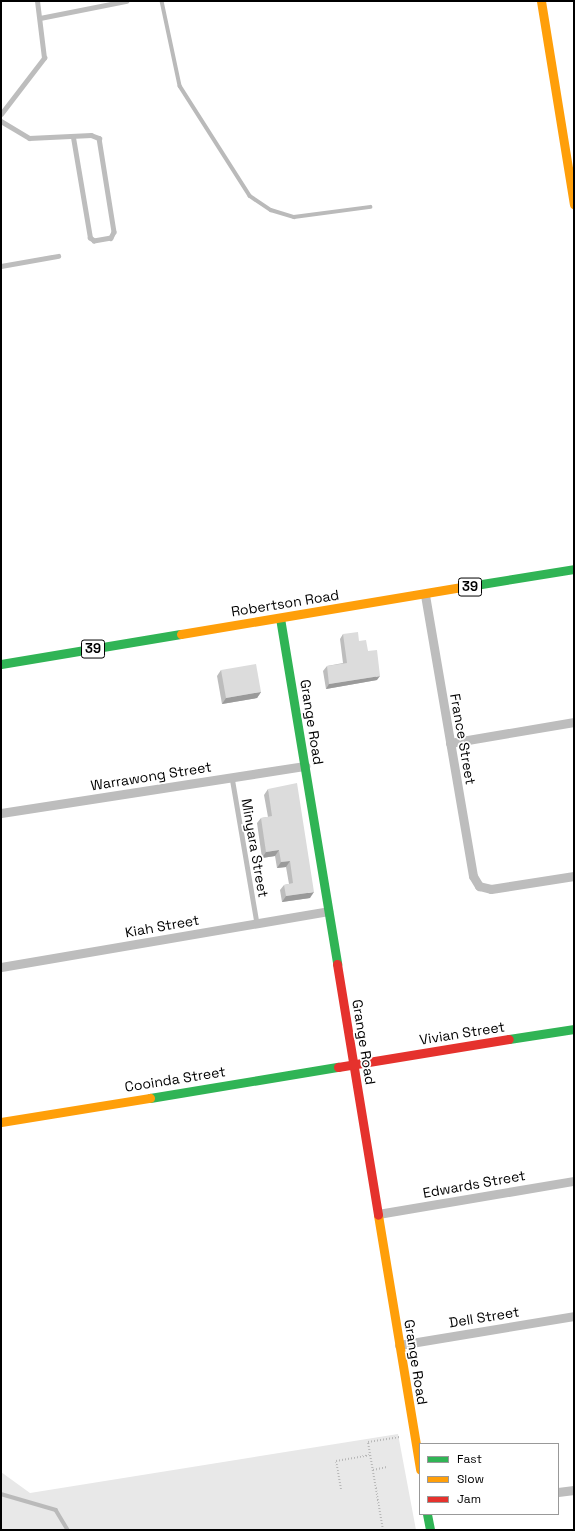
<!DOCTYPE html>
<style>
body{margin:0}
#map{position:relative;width:575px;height:1531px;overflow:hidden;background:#fff;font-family:"Space Grotesk",sans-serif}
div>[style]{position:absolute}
.green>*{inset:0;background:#e8e8e8}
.stream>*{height:3.5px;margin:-1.75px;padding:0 1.75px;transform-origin:1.75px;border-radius:1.75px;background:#bababa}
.path>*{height:2px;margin-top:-1px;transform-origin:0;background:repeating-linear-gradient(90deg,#b8b8b8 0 1px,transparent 0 3px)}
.lane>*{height:4.5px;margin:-2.25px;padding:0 2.25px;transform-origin:2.25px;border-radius:2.25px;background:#bdbdbd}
.street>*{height:9px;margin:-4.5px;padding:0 4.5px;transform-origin:4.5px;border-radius:4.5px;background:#bdbdbd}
.fast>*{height:9px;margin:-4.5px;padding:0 4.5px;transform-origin:4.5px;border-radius:4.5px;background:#30b455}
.slow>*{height:9px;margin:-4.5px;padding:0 4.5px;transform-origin:4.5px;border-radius:4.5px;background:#ff9f0a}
.jam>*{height:9px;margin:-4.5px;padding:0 4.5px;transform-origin:4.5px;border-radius:4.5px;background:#e5322d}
.wall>*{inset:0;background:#bdbdbd}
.shaded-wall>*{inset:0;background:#9a9a9a}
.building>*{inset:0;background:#dcdcdc}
span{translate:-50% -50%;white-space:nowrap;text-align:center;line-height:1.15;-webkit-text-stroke:3.5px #fff;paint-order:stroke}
.shield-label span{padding:1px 3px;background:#fff;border:1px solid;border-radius:3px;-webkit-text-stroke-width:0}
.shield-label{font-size:13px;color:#000;font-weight:700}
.street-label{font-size:14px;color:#000}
.frame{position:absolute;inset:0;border:2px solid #000;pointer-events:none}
.legend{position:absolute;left:419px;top:1443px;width:140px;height:72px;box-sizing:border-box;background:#fff;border:1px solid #999;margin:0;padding:5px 7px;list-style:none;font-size:12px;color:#000}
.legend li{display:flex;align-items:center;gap:8px;height:20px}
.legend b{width:20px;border:1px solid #999}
</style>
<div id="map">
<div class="green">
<div style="clip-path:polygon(398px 1434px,416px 1530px,1px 1530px,1px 1472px,30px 1493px)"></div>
</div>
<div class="stream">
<div style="left:162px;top:1px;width:87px;rotate:78deg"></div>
<div style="left:180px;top:86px;width:130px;rotate:57.5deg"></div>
<div style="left:250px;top:196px;width:25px;rotate:34deg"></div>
<div style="left:271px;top:210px;width:24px;rotate:17deg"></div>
<div style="left:294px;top:217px;width:77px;rotate:-7.5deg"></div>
<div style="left:1px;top:1494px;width:57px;rotate:16.2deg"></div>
<div style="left:56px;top:1510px;width:23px;rotate:59deg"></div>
</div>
<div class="path">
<div style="left:373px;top:1470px;width:14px;rotate:-12deg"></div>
<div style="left:341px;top:1489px;width:28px;rotate:-100deg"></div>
<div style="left:336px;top:1461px;width:35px;rotate:-10deg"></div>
<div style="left:383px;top:1530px;width:89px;rotate:-99.7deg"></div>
<div style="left:368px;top:1442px;width:32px;rotate:-9deg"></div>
</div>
<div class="lane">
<div style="left:40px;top:18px;width:88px;rotate:-11.2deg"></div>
<div style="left:1px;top:114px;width:71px;rotate:-52.5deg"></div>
<div style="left:44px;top:58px;width:57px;rotate:-97deg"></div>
<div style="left:1px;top:121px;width:33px;rotate:31deg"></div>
<div style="left:29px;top:138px;width:62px;rotate:-2.8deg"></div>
<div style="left:91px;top:135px;width:9px;rotate:21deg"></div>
<div style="left:99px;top:138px;width:95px;rotate:80.9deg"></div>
<div style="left:114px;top:232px;width:7px;rotate:117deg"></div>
<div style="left:111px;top:238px;width:17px;rotate:170deg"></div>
<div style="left:94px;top:241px;width:5px;rotate:-143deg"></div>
<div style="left:90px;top:238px;width:102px;rotate:-99.6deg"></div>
<div style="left:1px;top:266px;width:58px;rotate:-10deg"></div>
<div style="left:232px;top:777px;width:148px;rotate:80.3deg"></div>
</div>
<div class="street">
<div style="left:425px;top:595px;width:285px;rotate:80.3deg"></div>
<div style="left:473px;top:876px;width:12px;rotate:59deg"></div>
<div style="left:479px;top:886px;width:12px;rotate:14deg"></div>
<div style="left:491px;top:889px;width:84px;rotate:-8.9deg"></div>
<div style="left:450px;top:743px;width:126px;rotate:-9.6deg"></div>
<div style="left:1px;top:813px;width:308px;rotate:-8.8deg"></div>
<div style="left:1px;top:967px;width:332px;rotate:-9.7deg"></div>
<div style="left:378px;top:1214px;width:199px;rotate:-9.6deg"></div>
<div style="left:399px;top:1345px;width:177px;rotate:-9.4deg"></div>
<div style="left:558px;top:1492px;width:16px;rotate:-7deg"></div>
</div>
<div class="fast">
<div style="left:463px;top:587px;width:112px;rotate:-9.2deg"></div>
<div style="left:280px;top:618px;width:351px;rotate:80.6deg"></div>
<div style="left:1px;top:664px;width:182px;rotate:-9.5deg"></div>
<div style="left:509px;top:1039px;width:66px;rotate:-8.7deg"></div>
<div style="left:150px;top:1098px;width:191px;rotate:-9.4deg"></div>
<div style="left:427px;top:1514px;width:16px;rotate:79deg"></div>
</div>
<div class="slow">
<div style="left:541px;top:1px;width:206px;rotate:80.8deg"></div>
<div style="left:181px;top:634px;width:286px;rotate:-9.5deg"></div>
<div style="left:1px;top:1122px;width:151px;rotate:-9.2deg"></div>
<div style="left:378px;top:1215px;width:258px;rotate:80.6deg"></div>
</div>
<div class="jam">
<div style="left:337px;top:964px;width:254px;rotate:80.7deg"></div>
<div style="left:338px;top:1067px;width:173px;rotate:-9.3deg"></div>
</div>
<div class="wall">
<div style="clip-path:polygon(343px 634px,359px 641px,368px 651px,377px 680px,326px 689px,323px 671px,327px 666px,343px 663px,340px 639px)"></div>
<div style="clip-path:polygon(221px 670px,261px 692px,257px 698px,222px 704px,217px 676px)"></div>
<div style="clip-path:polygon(268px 789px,310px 898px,282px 902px,280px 890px,284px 885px,289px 884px,286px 867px,277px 868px,275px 856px,262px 858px,257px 823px,261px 818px,268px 817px,264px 795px)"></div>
</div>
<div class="shaded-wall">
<div style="clip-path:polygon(380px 676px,377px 680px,326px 689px,329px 684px)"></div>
<div style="clip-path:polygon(261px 692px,257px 698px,222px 704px,226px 698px)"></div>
<div style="clip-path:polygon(279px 850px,275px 856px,262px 858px,266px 852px)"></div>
<div style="clip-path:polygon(290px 861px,286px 867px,277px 868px,281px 862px)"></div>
<div style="clip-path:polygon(314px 892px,310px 898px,282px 902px,286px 896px)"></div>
</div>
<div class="building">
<div style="clip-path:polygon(358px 632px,359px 641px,366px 640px,368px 651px,377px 650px,380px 676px,329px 684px,327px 666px,347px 663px,343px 634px)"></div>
<div style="clip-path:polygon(256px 664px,261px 692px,226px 698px,221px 670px)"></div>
<div style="clip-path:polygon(297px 783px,314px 892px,286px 896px,284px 885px,293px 883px,290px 861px,281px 862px,279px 850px,266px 852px,261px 818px,272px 816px,268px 789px)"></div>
</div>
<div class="shield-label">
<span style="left:470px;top:587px">39</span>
<span style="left:93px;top:649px">39</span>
</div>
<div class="street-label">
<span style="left:285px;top:603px;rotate:-9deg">Robertson Road</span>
<span style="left:312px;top:722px;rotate:81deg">Grange Road</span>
<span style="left:463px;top:739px;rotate:80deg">France Street</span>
<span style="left:151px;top:776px;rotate:-9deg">Warrawong Street</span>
<span style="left:255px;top:848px;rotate:80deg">Minyara Street</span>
<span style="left:162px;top:926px;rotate:-10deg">Kiah Street</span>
<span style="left:462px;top:1033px;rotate:-9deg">Vivian Street</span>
<span style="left:364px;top:1042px;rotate:81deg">Grange Road</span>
<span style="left:175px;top:1079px;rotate:-9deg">Cooinda Street</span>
<span style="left:474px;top:1184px;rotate:-10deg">Edwards Street</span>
<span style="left:484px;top:1317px;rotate:-9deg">Dell Street</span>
<span style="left:416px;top:1362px;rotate:81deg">Grange Road</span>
</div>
<div class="frame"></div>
<ul class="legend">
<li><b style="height:5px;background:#30b455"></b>Fast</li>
<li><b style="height:5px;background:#ff9f0a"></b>Slow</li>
<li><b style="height:5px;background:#e5322d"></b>Jam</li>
</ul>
</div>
